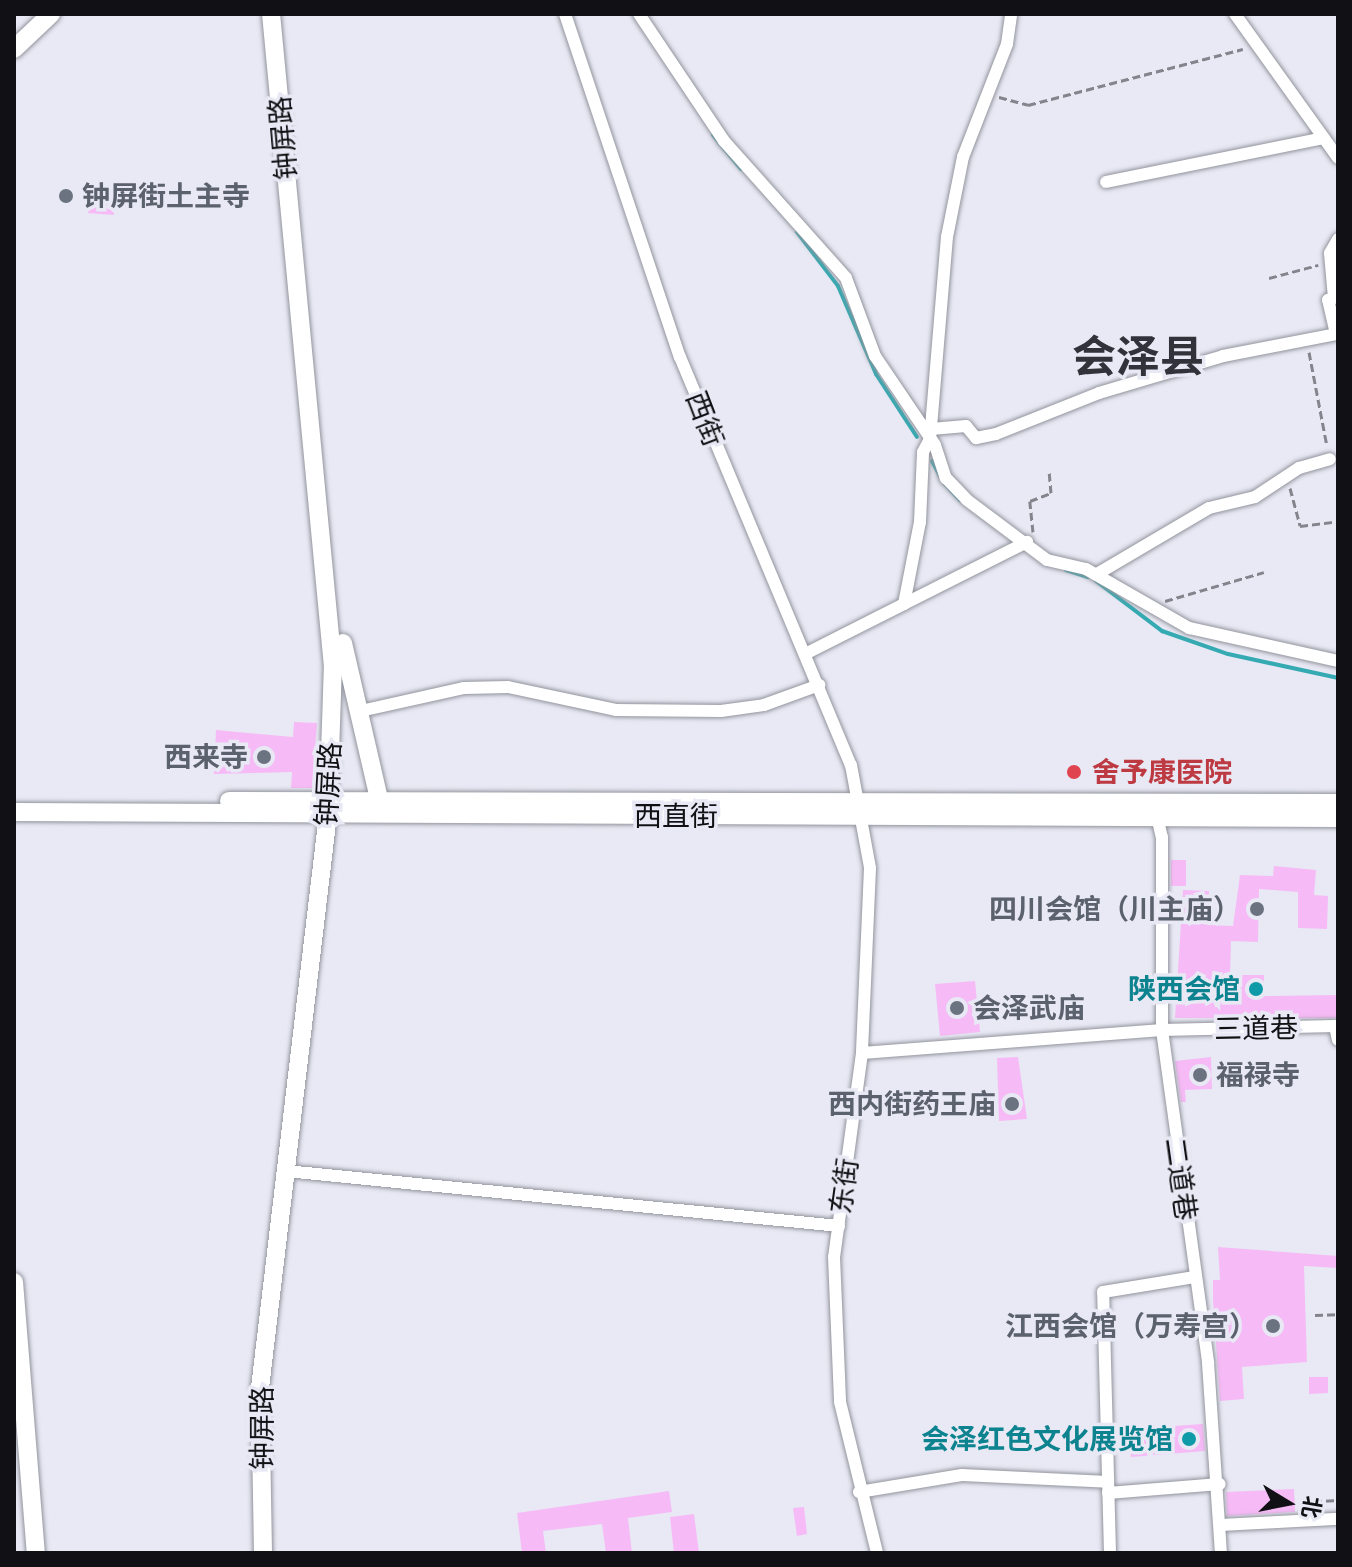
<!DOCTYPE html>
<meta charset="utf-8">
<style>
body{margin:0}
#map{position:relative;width:1352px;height:1567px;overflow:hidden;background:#e8e9f4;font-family:"PT Sans Narrow","Noto Sans SC",sans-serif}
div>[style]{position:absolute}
.stream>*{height:4px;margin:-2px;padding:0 2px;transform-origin:2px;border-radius:2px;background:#35aab2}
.building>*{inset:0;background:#f6bbf6}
.path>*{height:3px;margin-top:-1.5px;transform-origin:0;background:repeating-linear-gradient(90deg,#84848c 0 8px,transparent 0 12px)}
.roads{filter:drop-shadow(0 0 2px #92949d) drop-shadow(0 0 2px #92949d)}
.street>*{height:12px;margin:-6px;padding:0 6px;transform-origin:6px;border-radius:6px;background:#fff}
.secondary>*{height:18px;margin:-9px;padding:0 9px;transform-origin:9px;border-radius:9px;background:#fff}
.dots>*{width:22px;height:22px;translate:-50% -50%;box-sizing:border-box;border:4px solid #e8e9f4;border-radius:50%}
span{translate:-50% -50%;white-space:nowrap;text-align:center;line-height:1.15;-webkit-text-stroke:7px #e8e9f4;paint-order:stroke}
.street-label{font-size:28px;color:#111115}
.worship-label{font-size:28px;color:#5b616d;font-weight:700}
.left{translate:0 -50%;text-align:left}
.right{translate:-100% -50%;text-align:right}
.health-label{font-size:28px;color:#be3a42;font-weight:700}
.culture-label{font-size:28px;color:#0d838f;font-weight:700}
.town-label{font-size:44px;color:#31323a;font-weight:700}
.frame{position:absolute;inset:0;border:16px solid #111115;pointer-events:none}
.north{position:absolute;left:1248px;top:1463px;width:80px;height:80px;-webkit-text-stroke:6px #e8e9f4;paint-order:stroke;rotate:100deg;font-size:22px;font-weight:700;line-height:32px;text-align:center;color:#111115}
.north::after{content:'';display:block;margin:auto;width:28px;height:36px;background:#111115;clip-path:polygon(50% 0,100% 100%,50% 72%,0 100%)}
</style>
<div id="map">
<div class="stream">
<div style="left:713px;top:135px;width:44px;rotate:50.5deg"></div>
<div style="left:797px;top:232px;width:68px;rotate:52.8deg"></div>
<div style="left:838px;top:286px;width:96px;rotate:66.6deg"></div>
<div style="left:876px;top:374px;width:75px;rotate:56.9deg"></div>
<div style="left:932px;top:461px;width:17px;rotate:62deg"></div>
<div style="left:945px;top:484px;width:22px;rotate:47deg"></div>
<div style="left:1066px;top:570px;width:23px;rotate:18deg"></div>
<div style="left:1096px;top:581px;width:83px;rotate:37.1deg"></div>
<div style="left:1162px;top:631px;width:70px;rotate:19.2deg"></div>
<div style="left:1228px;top:654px;width:113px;rotate:12.3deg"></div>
</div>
<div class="building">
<div style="clip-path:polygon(90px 186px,116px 187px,114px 215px,88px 213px)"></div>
<div style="clip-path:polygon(294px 722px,317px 723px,312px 788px,291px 788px,292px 772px,214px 774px,216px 730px,293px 737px)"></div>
<div style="clip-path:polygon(1171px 860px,1186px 860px,1186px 886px,1171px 886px)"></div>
<div style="clip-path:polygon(1274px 866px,1316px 870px,1314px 895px,1328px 896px,1327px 929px,1298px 928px,1298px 892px,1259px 889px,1258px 942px,1231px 941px,1230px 975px,1264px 975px,1264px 996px,1338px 995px,1338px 1018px,1175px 1018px,1183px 890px,1209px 891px,1208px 925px,1233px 926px,1240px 875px,1273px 876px)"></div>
<div style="clip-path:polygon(975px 981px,980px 1032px,940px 1036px,935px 984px)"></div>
<div style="clip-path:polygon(1018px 1057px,1027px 1119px,999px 1121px,997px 1058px)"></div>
<div style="clip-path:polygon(1211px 1057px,1212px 1089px,1185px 1090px,1186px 1102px,1181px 1102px,1175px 1061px)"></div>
<div style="clip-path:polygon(1218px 1247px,1338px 1256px,1338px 1268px,1304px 1266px,1307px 1362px,1242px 1367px,1244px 1399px,1220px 1401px,1213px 1300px,1213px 1280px,1220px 1280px)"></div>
<div style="clip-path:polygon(1309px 1377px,1328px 1377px,1328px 1393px,1309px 1394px)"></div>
<div style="clip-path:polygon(1203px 1424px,1205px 1451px,1131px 1457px,1129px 1429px)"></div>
<div style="clip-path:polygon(1294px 1489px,1295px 1512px,1227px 1516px,1226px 1492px)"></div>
<div style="clip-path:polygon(669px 1491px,672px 1512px,628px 1518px,632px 1553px,606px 1553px,602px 1524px,543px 1531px,546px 1553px,522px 1553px,517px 1513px)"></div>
<div style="clip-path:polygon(804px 1507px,807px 1534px,797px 1536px,793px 1508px)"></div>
<div style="clip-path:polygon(694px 1514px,699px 1553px,674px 1553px,670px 1517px)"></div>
</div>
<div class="path">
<div style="left:999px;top:97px;width:30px;rotate:15deg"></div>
<div style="left:1028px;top:105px;width:222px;rotate:-14.6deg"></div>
<div style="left:1269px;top:278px;width:51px;rotate:-14.9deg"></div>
<div style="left:1309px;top:352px;width:96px;rotate:79.2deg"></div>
<div style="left:1290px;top:488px;width:39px;rotate:75deg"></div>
<div style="left:1300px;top:526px;width:38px;rotate:-7deg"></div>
<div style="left:1033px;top:532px;width:31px;rotate:-96deg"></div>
<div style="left:1030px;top:501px;width:22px;rotate:-21deg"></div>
<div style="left:1051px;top:493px;width:21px;rotate:-95deg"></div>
<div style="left:1165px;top:601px;width:103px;rotate:-16.3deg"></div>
<div style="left:1315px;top:1315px;width:23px;rotate:-2deg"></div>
<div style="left:1302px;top:1502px;width:36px;rotate:-3deg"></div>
</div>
<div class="roads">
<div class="street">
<div style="left:565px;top:14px;width:362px;rotate:71.5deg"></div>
<div style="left:680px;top:357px;width:442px;rotate:67.3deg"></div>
<div style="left:851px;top:765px;width:105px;rotate:79.5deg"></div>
<div style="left:870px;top:868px;width:185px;rotate:92.5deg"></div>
<div style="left:862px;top:1053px;width:206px;rotate:97.8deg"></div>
<div style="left:834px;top:1257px;width:145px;rotate:87.6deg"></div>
<div style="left:840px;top:1402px;width:155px;rotate:76.2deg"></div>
<div style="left:639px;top:14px;width:153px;rotate:56.2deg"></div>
<div style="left:724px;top:141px;width:183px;rotate:48.3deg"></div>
<div style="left:846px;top:278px;width:83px;rotate:69.6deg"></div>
<div style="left:875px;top:356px;width:107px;rotate:56deg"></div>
<div style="left:935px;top:445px;width:35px;rotate:72deg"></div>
<div style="left:946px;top:478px;width:30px;rotate:46deg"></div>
<div style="left:967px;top:500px;width:100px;rotate:36.9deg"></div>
<div style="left:1047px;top:560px;width:40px;rotate:13deg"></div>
<div style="left:1086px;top:569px;width:119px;rotate:29.8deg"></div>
<div style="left:1189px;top:628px;width:153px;rotate:12.5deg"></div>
<div style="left:1235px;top:14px;width:177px;rotate:54.4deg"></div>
<div style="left:1106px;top:182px;width:222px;rotate:-11.4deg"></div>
<div style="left:1334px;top:298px;width:45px;rotate:-95.1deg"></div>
<div style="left:1330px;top:253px;width:16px;rotate:-60deg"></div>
<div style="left:931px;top:429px;width:35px;rotate:-5deg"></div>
<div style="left:966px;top:426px;width:16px;rotate:50deg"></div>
<div style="left:976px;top:438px;width:20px;rotate:-11deg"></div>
<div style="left:996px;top:434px;width:111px;rotate:-21.7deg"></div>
<div style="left:1099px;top:393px;width:129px;rotate:-16.6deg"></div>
<div style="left:1223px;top:356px;width:115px;rotate:-11deg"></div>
<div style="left:1336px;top:334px;width:35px;rotate:-103deg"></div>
<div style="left:1328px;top:300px;width:11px;rotate:-22deg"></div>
<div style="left:1097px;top:574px;width:130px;rotate:-30.5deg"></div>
<div style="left:1209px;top:508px;width:47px;rotate:-13.4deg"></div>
<div style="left:1255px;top:497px;width:53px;rotate:-33.4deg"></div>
<div style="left:1299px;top:468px;width:32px;rotate:-16deg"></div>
<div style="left:904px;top:604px;width:138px;rotate:-26.8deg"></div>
<div style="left:807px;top:653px;width:109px;rotate:-26.8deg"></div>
<div style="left:904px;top:604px;width:84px;rotate:-79deg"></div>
<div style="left:920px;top:522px;width:70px;rotate:-87.5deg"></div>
<div style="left:923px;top:452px;width:15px;rotate:-62deg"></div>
<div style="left:930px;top:439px;width:203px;rotate:-85.2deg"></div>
<div style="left:947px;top:237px;width:82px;rotate:-78.7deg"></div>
<div style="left:963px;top:157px;width:121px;rotate:-68.7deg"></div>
<div style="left:1007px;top:44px;width:30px;rotate:-82deg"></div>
<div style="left:356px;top:712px;width:111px;rotate:-12.5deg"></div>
<div style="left:464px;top:688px;width:44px;rotate:-1.3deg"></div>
<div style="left:508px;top:687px;width:110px;rotate:12deg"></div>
<div style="left:616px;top:710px;width:105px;rotate:0.5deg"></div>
<div style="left:721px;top:711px;width:43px;rotate:-7.9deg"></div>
<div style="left:764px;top:705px;width:59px;rotate:-20deg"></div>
<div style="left:1156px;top:812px;width:26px;rotate:77deg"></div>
<div style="left:1162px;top:837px;width:193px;rotate:90deg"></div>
<div style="left:1162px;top:1030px;width:336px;rotate:82.1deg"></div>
<div style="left:1208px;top:1363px;width:190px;rotate:86.1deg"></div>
<div style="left:862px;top:1053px;width:301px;rotate:-4.4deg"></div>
<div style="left:1162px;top:1030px;width:173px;rotate:-1.3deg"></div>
<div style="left:1335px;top:1026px;width:14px;rotate:78deg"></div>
<div style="left:286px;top:1171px;width:556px;rotate:5.68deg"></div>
<div style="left:859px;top:1492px;width:104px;rotate:-9.4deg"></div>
<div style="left:962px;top:1475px;width:146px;rotate:2.7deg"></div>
<div style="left:1108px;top:1493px;width:112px;rotate:-4.6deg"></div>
<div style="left:1222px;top:1525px;width:116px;rotate:-3deg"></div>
<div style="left:1110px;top:1553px;width:261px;rotate:-91.5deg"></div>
<div style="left:1103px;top:1292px;width:93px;rotate:-9.3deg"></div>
</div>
<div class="secondary">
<div style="left:14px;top:49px;width:51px;rotate:-43.4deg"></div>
<div style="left:343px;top:643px;width:173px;rotate:77deg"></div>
<div style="left:229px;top:801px;width:1109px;rotate:0.1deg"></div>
<div style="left:14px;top:812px;width:1324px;rotate:0.26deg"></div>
<div style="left:14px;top:1282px;width:272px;rotate:85.4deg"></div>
<div style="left:263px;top:1553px;width:165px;rotate:-91deg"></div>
<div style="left:260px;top:1388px;width:578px;rotate:-83.24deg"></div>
<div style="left:328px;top:814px;width:147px;rotate:-88.1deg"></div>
<div style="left:333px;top:667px;width:656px;rotate:-95.42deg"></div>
</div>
</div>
<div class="dots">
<div style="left:66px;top:196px;background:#6b7280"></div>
<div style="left:264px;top:757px;background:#6b7280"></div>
<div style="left:1074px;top:772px;background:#e0444e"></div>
<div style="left:1257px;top:909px;background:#6b7280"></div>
<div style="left:1256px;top:989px;background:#0f9aa8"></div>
<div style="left:957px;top:1008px;background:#6b7280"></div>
<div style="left:1200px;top:1075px;background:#6b7280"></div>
<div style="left:1012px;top:1104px;background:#6b7280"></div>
<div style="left:1273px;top:1326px;background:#6b7280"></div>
<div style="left:1189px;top:1439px;background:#0f9aa8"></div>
</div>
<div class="street-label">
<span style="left:283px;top:138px;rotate:-95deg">钟屏路</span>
<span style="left:705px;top:419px;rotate:69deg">西街</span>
<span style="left:328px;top:784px;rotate:-87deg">钟屏路</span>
<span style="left:676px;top:816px">西直街</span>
<span style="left:1256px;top:1028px;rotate:-1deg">三道巷</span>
<span style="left:1181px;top:1179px;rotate:82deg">二道巷</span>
<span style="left:844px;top:1186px;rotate:-82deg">东街</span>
<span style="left:262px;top:1428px;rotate:-90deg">钟屏路</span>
</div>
<div class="worship-label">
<span class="left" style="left:82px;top:196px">钟屏街土主寺</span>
<span class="right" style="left:248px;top:757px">西来寺</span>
<span class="right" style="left:1241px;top:909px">四川会馆（川主庙）</span>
<span class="left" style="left:973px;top:1008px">会泽武庙</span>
<span class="left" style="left:1216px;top:1075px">福禄寺</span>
<span class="right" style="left:996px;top:1104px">西内街药王庙</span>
<span class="right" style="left:1257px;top:1326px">江西会馆（万寿宫）</span>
</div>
<div class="health-label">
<span class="left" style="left:1092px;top:772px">舍予康医院</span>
</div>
<div class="culture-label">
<span class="right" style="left:1240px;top:989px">陕西会馆</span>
<span class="right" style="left:1173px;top:1439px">会泽红色文化展览馆</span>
</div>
<div class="town-label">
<span style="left:1138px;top:356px">会泽县</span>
</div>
<div class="frame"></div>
<div class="north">北</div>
</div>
